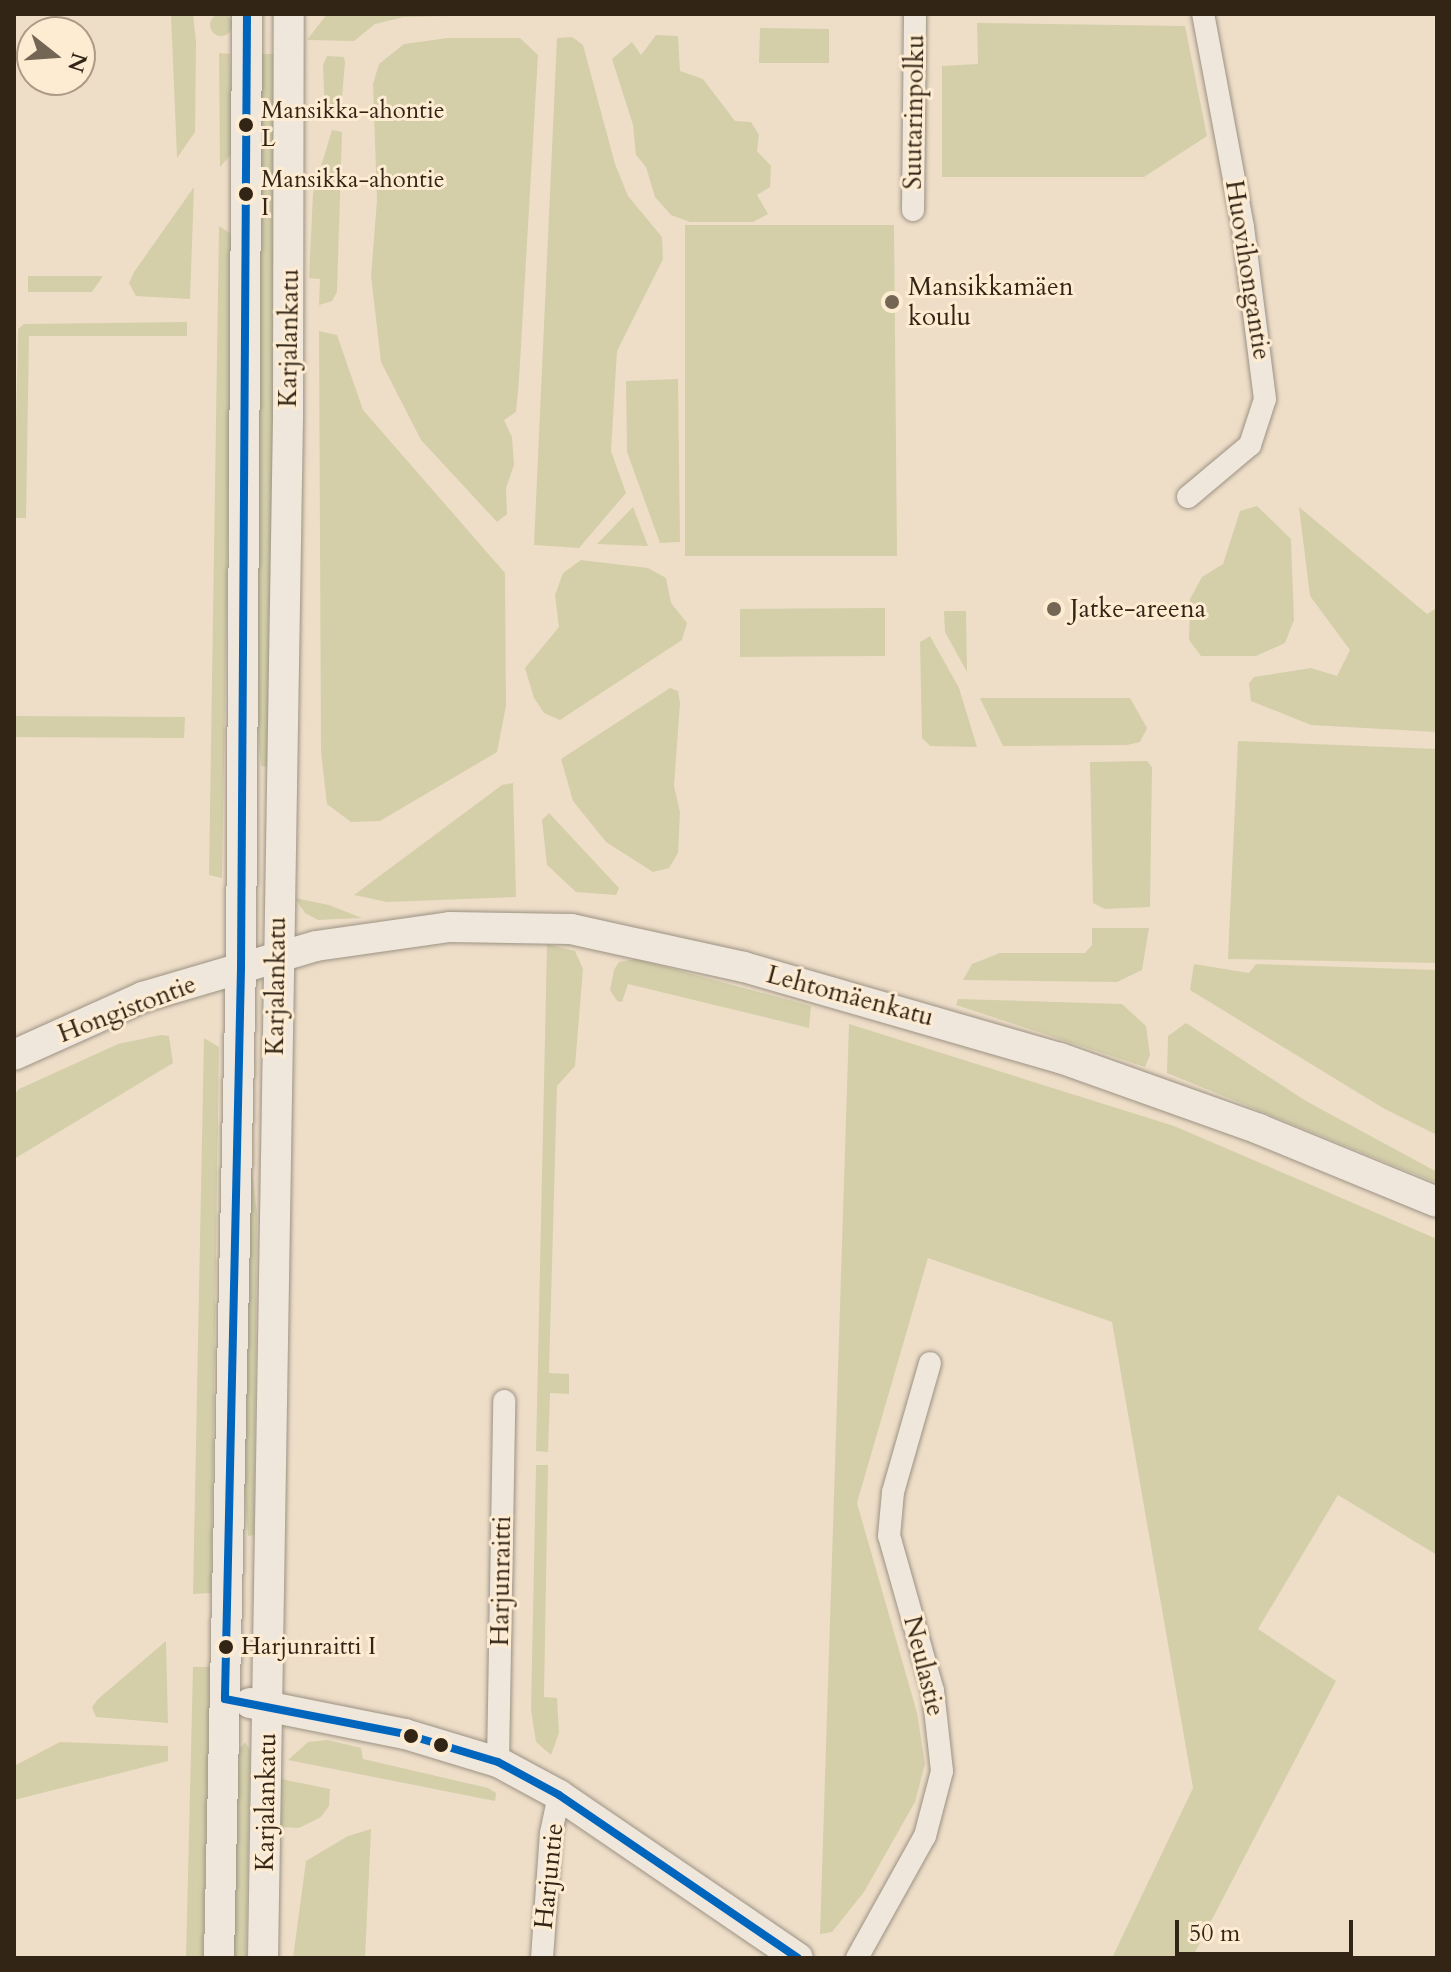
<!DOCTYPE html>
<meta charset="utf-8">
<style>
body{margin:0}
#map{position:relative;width:1451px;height:1972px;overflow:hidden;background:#eedec8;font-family:Cardo,serif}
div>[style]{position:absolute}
.green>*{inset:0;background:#d4cfa9}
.round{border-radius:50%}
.roads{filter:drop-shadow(0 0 2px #9c9283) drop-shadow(0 0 2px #9c9283)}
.street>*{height:22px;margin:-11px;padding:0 11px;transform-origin:11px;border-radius:11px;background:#f0e7dc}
.secondary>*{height:30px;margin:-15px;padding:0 15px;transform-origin:15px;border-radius:15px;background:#f0e7dc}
.bus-1>*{height:8px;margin:-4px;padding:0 4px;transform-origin:4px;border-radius:4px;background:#0065bd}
.dots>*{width:22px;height:22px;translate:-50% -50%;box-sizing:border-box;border:4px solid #feecd2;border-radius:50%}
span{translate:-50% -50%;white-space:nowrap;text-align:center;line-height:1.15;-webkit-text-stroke:6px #feecd2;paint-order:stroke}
.bus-label{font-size:24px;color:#322516}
.left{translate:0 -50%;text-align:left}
.street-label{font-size:26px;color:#322516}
.poi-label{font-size:26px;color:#322516}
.frame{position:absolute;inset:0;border:16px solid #322516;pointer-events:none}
.north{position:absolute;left:16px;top:16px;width:80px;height:80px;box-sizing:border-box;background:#feecd2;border:2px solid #ac9c87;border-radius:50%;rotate:107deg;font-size:22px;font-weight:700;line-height:32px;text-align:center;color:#322516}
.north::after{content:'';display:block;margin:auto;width:28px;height:36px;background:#746654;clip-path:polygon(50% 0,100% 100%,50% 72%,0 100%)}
.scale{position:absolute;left:1175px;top:1920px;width:178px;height:36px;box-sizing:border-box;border:4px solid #322516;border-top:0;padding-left:10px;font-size:24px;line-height:28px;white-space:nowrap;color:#322516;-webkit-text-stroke:6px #feecd2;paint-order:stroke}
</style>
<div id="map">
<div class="green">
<div class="round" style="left:210px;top:14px;width:22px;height:22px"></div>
<div style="clip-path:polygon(171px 14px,193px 14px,196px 42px,195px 132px,177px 158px)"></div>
<div style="clip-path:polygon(327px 14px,541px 14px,404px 17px,375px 24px,354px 41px,307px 40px)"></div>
<div style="clip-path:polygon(977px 23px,1185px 26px,1207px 136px,1144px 177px,942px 177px,942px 66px,978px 64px)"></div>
<div style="clip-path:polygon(760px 28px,829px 29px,829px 63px,759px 63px)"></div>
<div style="clip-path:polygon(656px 35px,678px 36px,680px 71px,703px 79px,735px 121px,751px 122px,759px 135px,757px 151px,771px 166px,770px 187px,757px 195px,768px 214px,753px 222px,690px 222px,671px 215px,655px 197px,646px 167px,636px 155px,633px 125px,612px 59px,632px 42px,641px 55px)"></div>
<div style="clip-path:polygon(572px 37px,583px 45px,615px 164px,628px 196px,662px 237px,663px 259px,617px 351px,611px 451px,626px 493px,579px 548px,534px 545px,557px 38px)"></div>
<div style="clip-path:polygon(448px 38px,520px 38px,538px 55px,519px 380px,516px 412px,504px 420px,512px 437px,514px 465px,506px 488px,507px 514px,497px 522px,421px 440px,381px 362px,371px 276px,377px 200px,373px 84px,379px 64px,404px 44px)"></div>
<div style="clip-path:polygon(219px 53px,230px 54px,233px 152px,220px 167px)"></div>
<div style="clip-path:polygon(260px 54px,276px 54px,277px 320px,268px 767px,261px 766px,254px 688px)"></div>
<div style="clip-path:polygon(327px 56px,344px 57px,345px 62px,340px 121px,325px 115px,323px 65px)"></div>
<div style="clip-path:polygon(332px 130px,342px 132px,337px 292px,332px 301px,319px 305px,320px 279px,309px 278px,313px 193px)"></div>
<div style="clip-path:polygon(194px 187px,190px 299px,136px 296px,129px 283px,134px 272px)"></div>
<div style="clip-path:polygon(685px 225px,894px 225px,897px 556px,685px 556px)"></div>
<div style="clip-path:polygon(219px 226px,233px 235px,222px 878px,209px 875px)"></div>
<div style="clip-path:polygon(28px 276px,103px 276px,92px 292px,28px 292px)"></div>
<div style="clip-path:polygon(187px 322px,187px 336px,29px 336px,26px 518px,14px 518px,18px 329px,24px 324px)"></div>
<div style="clip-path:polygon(319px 331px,337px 335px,363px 410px,505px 573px,506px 706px,497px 752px,380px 821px,351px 822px,327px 804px,321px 752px)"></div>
<div style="clip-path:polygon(678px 379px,680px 542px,660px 543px,627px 452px,626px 381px)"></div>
<div style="clip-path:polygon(1257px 506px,1291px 539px,1294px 620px,1285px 643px,1256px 656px,1201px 656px,1189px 640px,1190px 599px,1202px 577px,1223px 564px,1240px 511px)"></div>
<div style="clip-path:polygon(633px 507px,648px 546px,597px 544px)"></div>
<div style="clip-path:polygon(1299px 507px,1427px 614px,1437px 608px,1437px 732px,1311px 725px,1251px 701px,1249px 683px,1254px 677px,1311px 668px,1337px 676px,1350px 650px,1310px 596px)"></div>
<div style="clip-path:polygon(581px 560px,648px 568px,666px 578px,671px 603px,687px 623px,682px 640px,560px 720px,544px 713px,534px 698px,525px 668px,559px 627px,555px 595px,563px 573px)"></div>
<div style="clip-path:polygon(885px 608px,885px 656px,740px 657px,740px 609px)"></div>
<div style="clip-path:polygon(944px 611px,966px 611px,967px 672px,945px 632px)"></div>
<div style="clip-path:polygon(930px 636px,959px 688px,977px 747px,930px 746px,922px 738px,920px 642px)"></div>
<div style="clip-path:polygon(670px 688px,678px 691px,680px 703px,674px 786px,680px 812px,678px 853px,669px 868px,653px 872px,606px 842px,573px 801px,561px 759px)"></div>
<div style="clip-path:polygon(980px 698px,1130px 698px,1147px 728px,1140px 742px,1127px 745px,1003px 746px)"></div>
<div style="clip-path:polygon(14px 716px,185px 717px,184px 738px,14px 737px)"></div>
<div style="clip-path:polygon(1238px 741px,1437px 749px,1437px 963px,1228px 959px)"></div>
<div style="clip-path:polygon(1147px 761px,1152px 767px,1150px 907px,1105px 909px,1093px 903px,1090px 762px)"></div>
<div style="clip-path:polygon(513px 783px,516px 897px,387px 902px,354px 895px,502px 785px)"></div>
<div style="clip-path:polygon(549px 813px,619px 888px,616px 895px,576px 892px,547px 865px,542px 820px)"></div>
<div style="clip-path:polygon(295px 898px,329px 905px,362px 918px,318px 920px,305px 913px)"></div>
<div style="clip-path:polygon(1092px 928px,1149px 928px,1142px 970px,1117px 982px,963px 980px,972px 964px,1000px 953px,1085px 953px,1092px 945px)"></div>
<div style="clip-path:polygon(547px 944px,575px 951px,583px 969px,575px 1066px,557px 1086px,549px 1373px,569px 1374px,569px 1394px,550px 1393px,548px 1452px,536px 1451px)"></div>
<div style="clip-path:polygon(636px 959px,811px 1006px,809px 1028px,628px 984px,622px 1002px,617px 1001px,610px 990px,614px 970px,619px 962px)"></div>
<div style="clip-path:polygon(1194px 964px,1249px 973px,1256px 964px,1437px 970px,1437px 1135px,1383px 1108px,1190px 990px)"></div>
<div style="clip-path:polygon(958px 999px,1122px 1004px,1146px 1026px,1150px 1055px,1145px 1067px,956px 1005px)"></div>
<div style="clip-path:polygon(1186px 1023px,1306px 1101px,1437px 1172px,1437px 1183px,1167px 1073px,1168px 1036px)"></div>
<div style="clip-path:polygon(849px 1024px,1174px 1126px,1437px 1239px,1437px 1555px,1338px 1495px,1258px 1629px,1336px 1681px,1192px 1958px,1112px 1958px,1193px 1788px,1112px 1322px,928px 1258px,857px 1503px,917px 1713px,925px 1764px,915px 1802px,864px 1892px,832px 1932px,820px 1934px)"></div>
<div style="clip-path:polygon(161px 1035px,169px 1036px,173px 1063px,14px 1159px,14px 1095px,19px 1089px,118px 1044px)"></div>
<div style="clip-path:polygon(204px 1038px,219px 1047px,211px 1593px,193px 1594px)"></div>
<div style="clip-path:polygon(251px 1161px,257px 1214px,254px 1535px,248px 1536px,241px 1437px)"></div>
<div style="clip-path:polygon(536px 1465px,548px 1465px,544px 1697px,557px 1698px,559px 1733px,551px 1755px,536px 1742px,531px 1710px)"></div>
<div style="clip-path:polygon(166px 1641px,168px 1723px,96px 1717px,92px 1707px,98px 1699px)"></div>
<div style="clip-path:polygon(193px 1667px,210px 1667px,203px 1958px,186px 1958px)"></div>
<div style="clip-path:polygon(327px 1740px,361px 1748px,363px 1759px,488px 1788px,496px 1793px,495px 1801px,288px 1760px,308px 1742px)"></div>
<div style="clip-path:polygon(60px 1742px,168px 1746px,168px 1761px,14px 1800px,14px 1766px)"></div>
<div style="clip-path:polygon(245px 1742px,250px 1750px,246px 1958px,231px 1958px,239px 1750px)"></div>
<div style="clip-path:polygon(281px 1779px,330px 1789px,329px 1806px,321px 1817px,299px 1828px,280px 1827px)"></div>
<div style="clip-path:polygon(371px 1829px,365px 1958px,293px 1958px,306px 1861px,348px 1836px)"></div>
</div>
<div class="roads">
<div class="street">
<div style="left:913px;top:210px;width:196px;rotate:-89.4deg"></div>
<div style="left:1188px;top:497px;width:81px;rotate:-40deg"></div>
<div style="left:1250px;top:445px;width:48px;rotate:-71.9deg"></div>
<div style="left:1265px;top:399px;width:173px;rotate:-97.3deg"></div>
<div style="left:1243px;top:227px;width:217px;rotate:-100.6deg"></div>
<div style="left:498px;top:1762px;width:361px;rotate:-89deg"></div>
<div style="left:542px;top:1958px;width:125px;rotate:-85.9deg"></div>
<div style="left:551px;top:1833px;width:39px;rotate:-78deg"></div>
<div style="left:857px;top:1958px;width:140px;rotate:-60.9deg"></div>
<div style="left:925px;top:1836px;width:67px;rotate:-75.3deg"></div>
<div style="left:942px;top:1771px;width:81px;rotate:-96.4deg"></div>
<div style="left:933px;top:1691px;width:161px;rotate:-105.8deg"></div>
<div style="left:889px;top:1536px;width:44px;rotate:-84.8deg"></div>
<div style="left:893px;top:1492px;width:134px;rotate:-74deg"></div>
</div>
<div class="secondary">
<div style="left:14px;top:1055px;width:141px;rotate:-24.2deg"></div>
<div style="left:143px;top:997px;width:180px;rotate:-16.4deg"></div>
<div style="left:316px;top:946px;width:135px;rotate:-8.1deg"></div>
<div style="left:450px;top:927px;width:121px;rotate:0.9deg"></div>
<div style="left:571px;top:929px;width:177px;rotate:12.4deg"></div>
<div style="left:744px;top:967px;width:329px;rotate:16.1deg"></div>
<div style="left:1060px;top:1058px;width:211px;rotate:19.6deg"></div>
<div style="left:1259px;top:1129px;width:192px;rotate:22.3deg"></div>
<div style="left:250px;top:1703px;width:158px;rotate:11.3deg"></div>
<div style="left:405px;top:1734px;width:97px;rotate:16.8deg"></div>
<div style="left:498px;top:1762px;width:69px;rotate:28.4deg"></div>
<div style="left:559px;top:1795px;width:289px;rotate:34.3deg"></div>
<div style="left:219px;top:1958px;width:989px;rotate:-88.73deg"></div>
<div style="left:241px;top:969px;width:955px;rotate:-89.64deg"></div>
<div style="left:263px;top:1958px;width:1544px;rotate:-89.07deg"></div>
<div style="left:288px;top:414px;width:400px;rotate:-89.9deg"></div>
</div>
</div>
<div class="bus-1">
<div style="left:247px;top:14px;width:955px;rotate:90.36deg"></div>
<div style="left:241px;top:969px;width:730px;rotate:91.26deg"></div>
<div style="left:225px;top:1699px;width:183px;rotate:11deg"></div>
<div style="left:405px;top:1734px;width:97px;rotate:16.8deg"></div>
<div style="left:498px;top:1762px;width:69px;rotate:28.4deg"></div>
<div style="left:559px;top:1795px;width:289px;rotate:34.3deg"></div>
</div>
<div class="dots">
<div style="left:246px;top:125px;background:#322516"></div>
<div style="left:246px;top:194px;background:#322516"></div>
<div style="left:892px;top:302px;background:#746654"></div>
<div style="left:1054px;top:609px;background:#746654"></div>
<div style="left:226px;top:1647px;background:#322516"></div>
<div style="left:411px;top:1736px;background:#322516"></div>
<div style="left:441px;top:1745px;background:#322516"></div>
</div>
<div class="bus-label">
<span class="left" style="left:261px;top:125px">Mansikka-ahontie<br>L</span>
<span class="left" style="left:261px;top:194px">Mansikka-ahontie<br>I</span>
<span class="left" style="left:241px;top:1647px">Harjunraitti I</span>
</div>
<div class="street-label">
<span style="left:914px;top:112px;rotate:-89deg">Suutarinpolku</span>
<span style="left:1248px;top:270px;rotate:81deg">Huovihongantie</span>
<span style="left:289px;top:338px;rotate:-89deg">Karjalankatu</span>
<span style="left:276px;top:986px;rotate:-89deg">Karjalankatu</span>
<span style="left:850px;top:996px;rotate:15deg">Lehtomäenkatu</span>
<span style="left:127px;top:1009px;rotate:-21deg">Hongistontie</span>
<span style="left:501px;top:1581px;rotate:-89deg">Harjunraitti</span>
<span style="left:924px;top:1666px;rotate:76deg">Neulastie</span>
<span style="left:266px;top:1802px;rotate:-89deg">Karjalankatu</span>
<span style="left:549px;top:1876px;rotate:-84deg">Harjuntie</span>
</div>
<div class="poi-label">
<span class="left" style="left:908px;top:302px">Mansikkamäen<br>koulu</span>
<span class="left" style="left:1070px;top:609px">Jatke-areena</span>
</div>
<div class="frame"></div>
<div class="north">N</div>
<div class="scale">50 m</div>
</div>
